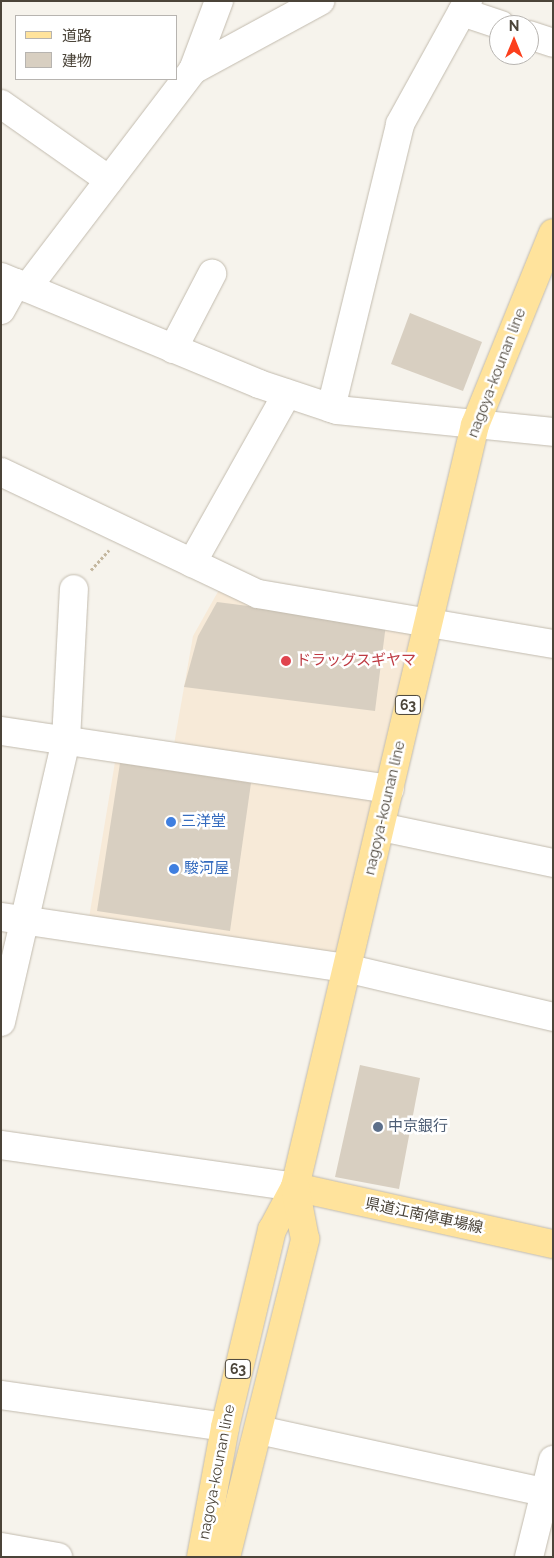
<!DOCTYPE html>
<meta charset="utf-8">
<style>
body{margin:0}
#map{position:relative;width:554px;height:1558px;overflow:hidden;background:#f6f3ec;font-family:Raleway,"Noto Sans JP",sans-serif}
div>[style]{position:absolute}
.commercial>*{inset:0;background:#f7ead8}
.building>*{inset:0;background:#d8cfc1}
.path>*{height:3px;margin-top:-1.5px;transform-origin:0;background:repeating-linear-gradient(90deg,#c4b79f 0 2.5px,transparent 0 5px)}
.roads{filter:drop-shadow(0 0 1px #c2bbae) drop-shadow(0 0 1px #c2bbae)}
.minor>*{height:28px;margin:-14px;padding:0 14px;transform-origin:14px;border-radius:14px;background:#fff}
.major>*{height:28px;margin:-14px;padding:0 14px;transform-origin:14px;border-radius:14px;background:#ffe39c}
.dots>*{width:14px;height:14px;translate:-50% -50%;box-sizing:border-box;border:2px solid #fff;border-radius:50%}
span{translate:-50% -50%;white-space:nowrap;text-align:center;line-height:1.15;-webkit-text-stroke:5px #fff;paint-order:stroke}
.shield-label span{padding:1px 4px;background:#fff;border:1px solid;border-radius:4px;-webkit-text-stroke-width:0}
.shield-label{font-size:14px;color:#4b4439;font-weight:700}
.street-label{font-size:15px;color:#4b4439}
.health-label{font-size:15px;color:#be3a42}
.left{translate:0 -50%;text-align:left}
.shop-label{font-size:15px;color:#366cbe}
.service-label{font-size:15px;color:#4e5e75}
.frame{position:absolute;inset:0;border:2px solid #4b4439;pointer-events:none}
.legend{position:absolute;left:15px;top:15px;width:162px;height:65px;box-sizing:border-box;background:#fff;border:1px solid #b7b4b0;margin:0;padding:6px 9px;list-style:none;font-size:15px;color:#4b4439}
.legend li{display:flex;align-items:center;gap:10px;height:25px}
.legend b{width:25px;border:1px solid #b7b4b0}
.north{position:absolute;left:489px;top:15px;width:50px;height:50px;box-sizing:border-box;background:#fff;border:1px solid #b7b4b0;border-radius:50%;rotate:0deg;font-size:14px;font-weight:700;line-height:20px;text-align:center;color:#4b4439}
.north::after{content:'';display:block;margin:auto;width:18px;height:22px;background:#fc3f1d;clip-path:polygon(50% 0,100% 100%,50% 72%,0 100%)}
</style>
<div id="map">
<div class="commercial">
<div style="clip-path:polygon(220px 588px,418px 628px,386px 781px,173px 750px,193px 636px)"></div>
<div style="clip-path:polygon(116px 756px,377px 794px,337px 958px,89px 918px)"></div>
</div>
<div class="building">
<div style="clip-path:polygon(410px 313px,482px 342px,463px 391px,391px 364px)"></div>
<div style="clip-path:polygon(217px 602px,386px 624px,375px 711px,184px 687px,198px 636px)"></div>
<div style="clip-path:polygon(120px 763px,251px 783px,230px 931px,97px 911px)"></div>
<div style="clip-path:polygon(360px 1065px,420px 1078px,399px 1189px,335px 1177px)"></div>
</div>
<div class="path">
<div style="left:91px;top:570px;width:27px;rotate:-48deg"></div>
</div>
<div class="roads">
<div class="minor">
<div style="left:462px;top:12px;width:41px;rotate:18.4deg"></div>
<div style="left:529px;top:35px;width:25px;rotate:18deg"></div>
<div style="left:193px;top:70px;width:145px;rotate:-28.5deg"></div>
<div style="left:1px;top:104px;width:132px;rotate:35.1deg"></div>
<div style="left:1px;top:277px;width:279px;rotate:22.5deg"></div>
<div style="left:259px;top:384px;width:82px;rotate:18.4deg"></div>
<div style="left:337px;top:410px;width:217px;rotate:5.8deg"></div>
<div style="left:27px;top:288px;width:274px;rotate:-52.7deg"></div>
<div style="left:193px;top:70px;width:74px;rotate:-69.4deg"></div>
<div style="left:1px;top:310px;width:31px;rotate:-61deg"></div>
<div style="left:173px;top:349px;width:85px;rotate:-62.5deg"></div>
<div style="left:331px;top:408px;width:292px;rotate:-76.3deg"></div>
<div style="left:400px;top:124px;width:141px;rotate:-61.1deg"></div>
<div style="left:1px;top:472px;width:284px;rotate:25.4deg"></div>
<div style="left:258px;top:594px;width:299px;rotate:9.6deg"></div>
<div style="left:192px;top:563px;width:194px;rotate:-60.7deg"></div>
<div style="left:1px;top:731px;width:393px;rotate:8.5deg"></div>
<div style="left:381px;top:827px;width:176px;rotate:11.8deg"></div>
<div style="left:1px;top:917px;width:349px;rotate:8.4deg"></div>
<div style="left:346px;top:968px;width:213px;rotate:13.3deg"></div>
<div style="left:1px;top:1022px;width:289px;rotate:-77deg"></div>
<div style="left:66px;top:740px;width:151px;rotate:-87deg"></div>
<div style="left:1px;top:1145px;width:297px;rotate:8.1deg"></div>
<div style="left:1px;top:1395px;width:226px;rotate:8.1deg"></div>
<div style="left:259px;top:1430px;width:301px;rotate:12.3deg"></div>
<div style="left:1px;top:1547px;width:58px;rotate:10deg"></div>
<div style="left:529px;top:1557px;width:100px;rotate:-76.1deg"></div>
</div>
<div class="major">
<div style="left:295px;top:1187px;width:264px;rotate:12.5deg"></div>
<div style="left:201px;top:1557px;width:132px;rotate:-79.5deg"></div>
<div style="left:225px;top:1427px;width:203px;rotate:-76.6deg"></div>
<div style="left:272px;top:1230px;width:49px;rotate:-61.9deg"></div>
<div style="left:295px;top:1187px;width:783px;rotate:-76.71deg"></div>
<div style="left:475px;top:425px;width:207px;rotate:-67.9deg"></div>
<div style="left:226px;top:1557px;width:328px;rotate:-76deg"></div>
<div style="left:305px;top:1239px;width:53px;rotate:-100.9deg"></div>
</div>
</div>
<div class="dots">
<div style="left:286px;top:661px;background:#e0444e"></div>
<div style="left:171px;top:822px;background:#3f7fe0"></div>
<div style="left:174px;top:869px;background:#3f7fe0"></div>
<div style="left:378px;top:1127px;background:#5c6f8a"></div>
</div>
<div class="shield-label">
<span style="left:408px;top:705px">63</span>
<span style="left:238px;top:1369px">63</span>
</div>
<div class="street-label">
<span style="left:497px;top:373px;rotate:-69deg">nagoya-kounan line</span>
<span style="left:385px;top:808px;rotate:-77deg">nagoya-kounan line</span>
<span style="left:424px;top:1216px;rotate:12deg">県道江南停車場線</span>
<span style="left:217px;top:1472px;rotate:-79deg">nagoya-kounan line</span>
</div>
<div class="health-label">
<span class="left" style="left:296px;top:661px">ドラッグスギヤマ</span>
</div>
<div class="shop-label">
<span class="left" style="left:181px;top:822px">三洋堂</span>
<span class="left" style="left:184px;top:869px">駿河屋</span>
</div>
<div class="service-label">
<span class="left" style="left:388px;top:1127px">中京銀行</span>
</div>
<div class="frame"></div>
<ul class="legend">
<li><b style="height:6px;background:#ffe39c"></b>道路</li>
<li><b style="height:14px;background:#d8cfc1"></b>建物</li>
</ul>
<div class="north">N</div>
</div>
